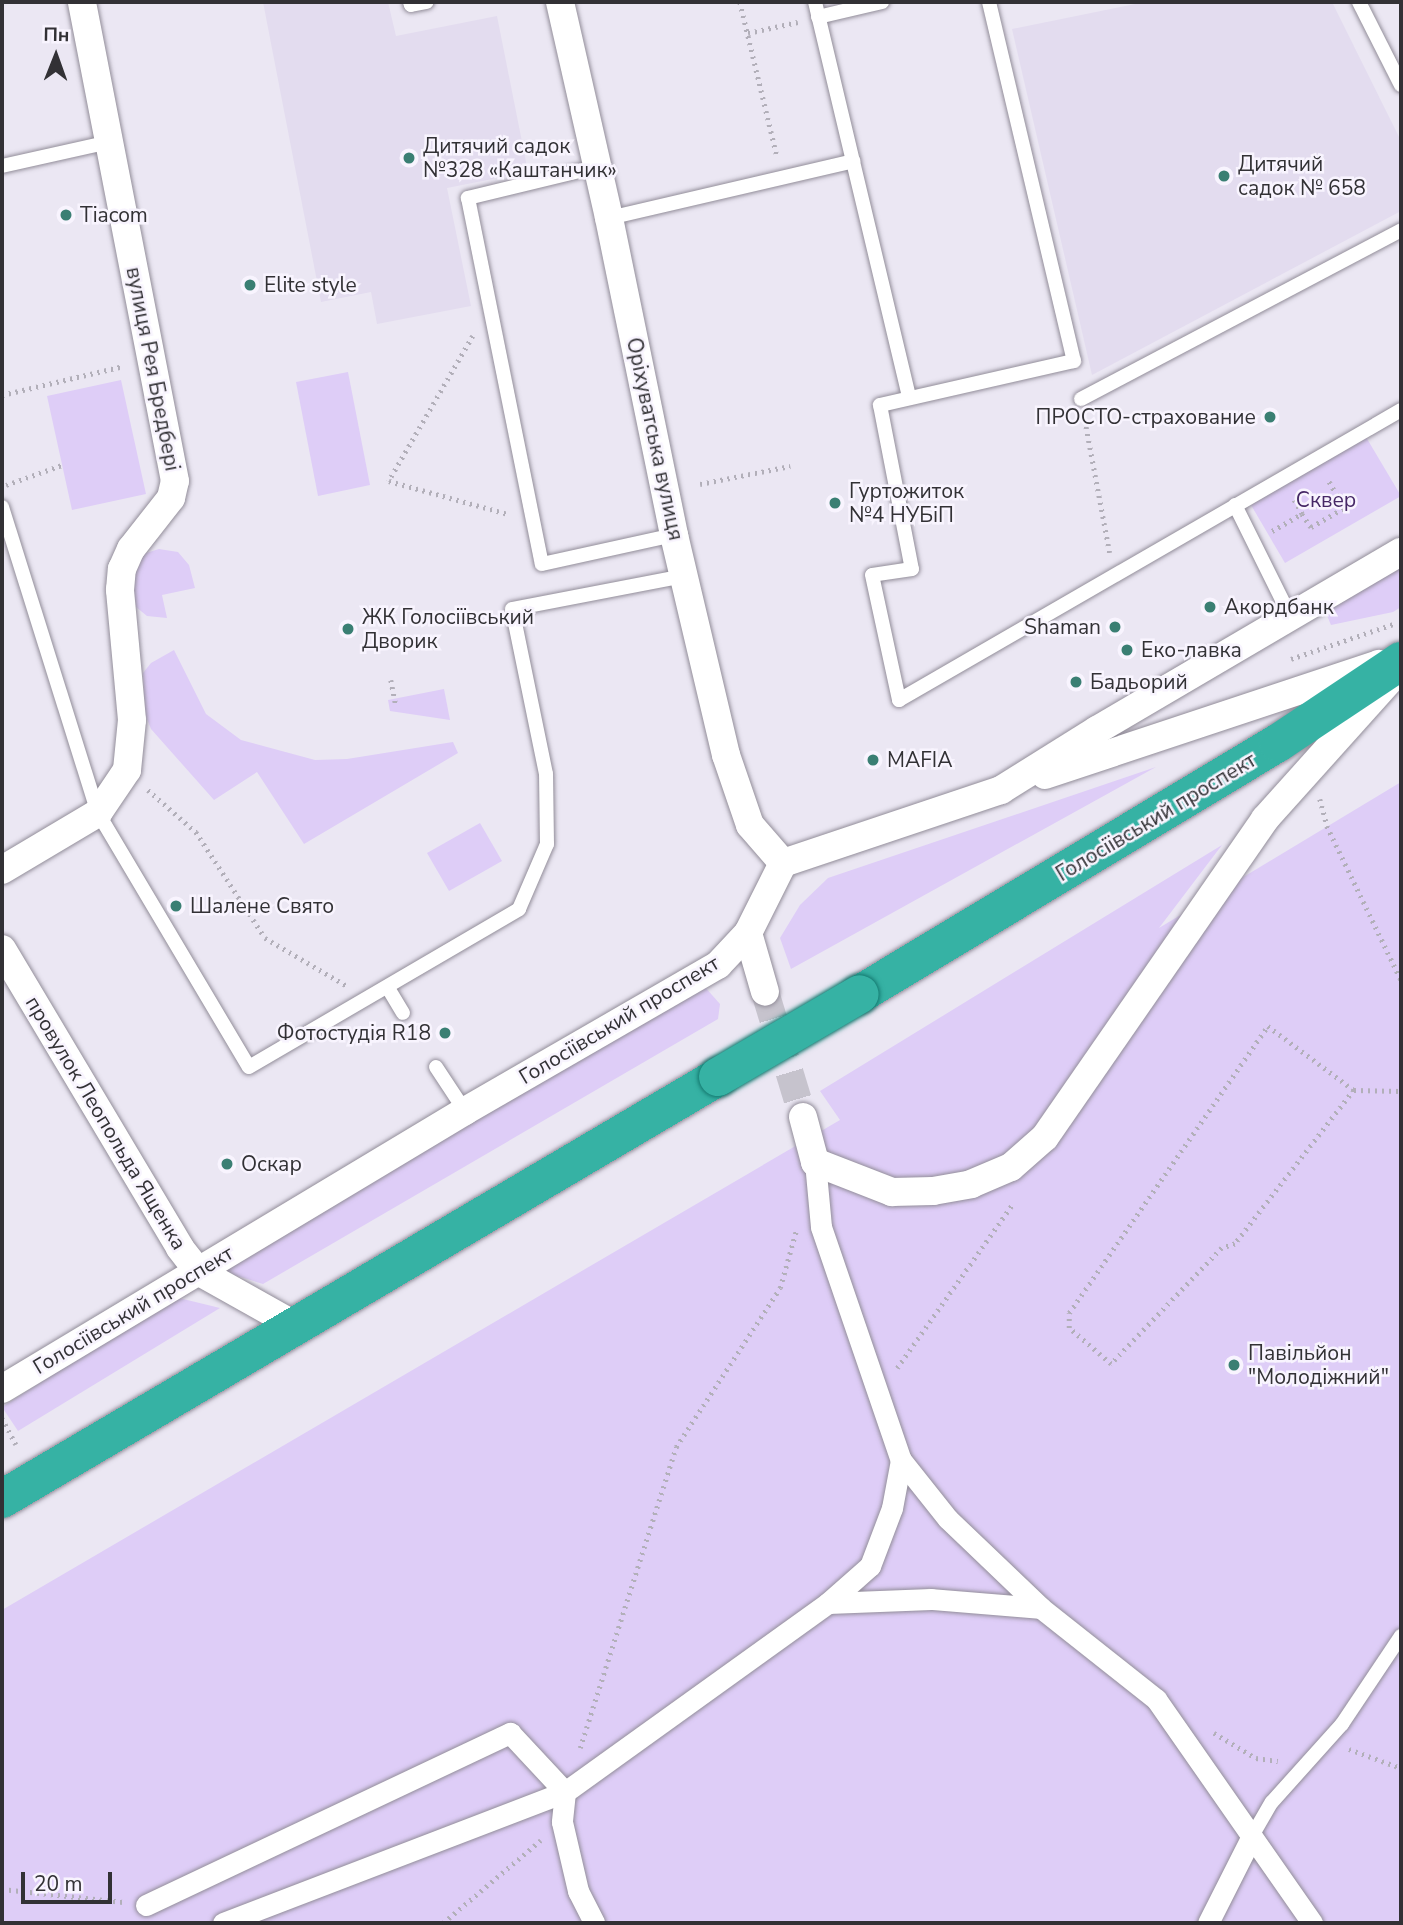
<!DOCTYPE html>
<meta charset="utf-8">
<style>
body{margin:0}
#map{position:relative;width:1403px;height:1925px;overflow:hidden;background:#ebe7f3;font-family:"Nunito Sans",sans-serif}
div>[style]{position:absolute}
.built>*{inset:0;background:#e3dcef}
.green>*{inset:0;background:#decdf7}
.minor-tunnel>*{height:28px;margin-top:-14px;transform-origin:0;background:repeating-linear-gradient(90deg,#c6c3cd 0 28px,transparent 0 42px)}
.path>*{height:4.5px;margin-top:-2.25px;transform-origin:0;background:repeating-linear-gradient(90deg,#b2afb9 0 2px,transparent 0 7px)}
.roads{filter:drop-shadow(0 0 2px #928d99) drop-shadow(0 0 2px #928d99)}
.service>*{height:14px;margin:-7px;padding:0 7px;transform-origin:7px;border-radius:7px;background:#fff}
.pedestrian>*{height:21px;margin:-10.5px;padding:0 10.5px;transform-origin:10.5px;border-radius:10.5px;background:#fff}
.minor>*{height:28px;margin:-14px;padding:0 14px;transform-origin:14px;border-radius:14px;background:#fff}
.trunk>*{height:38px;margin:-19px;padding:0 19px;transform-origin:19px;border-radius:19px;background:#36b2a4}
.bridges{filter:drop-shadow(0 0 2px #14786f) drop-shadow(0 0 2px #14786f)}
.trunk-bridge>*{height:38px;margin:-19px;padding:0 19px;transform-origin:19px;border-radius:19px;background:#36b2a4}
.dots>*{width:19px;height:19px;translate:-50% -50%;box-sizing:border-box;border:4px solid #f8f4fe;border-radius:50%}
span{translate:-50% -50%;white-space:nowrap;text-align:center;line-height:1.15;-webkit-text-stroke:5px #f8f4fe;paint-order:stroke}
.poi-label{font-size:21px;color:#323135}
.left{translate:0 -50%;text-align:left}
.right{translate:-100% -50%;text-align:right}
.street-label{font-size:21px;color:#323135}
.park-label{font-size:21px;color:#462866}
.frame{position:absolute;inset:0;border:4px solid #323135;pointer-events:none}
.north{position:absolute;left:21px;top:21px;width:70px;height:70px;-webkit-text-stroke:5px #f8f4fe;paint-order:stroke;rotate:1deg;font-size:19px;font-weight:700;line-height:28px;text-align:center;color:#323135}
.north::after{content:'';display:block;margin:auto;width:24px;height:32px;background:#323135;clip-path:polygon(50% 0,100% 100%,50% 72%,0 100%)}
.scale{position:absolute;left:21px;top:1872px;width:91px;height:32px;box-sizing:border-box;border:4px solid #323135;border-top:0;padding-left:9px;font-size:21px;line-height:24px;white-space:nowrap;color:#323135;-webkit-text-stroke:5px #f8f4fe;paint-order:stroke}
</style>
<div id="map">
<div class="built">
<div style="clip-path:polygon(263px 2px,388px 2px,396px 36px,497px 16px,528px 172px,447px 188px,471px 306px,377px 324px,371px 292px,321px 302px)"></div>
<div style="clip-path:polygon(1145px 2px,1332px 2px,1401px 141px,1401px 211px,1092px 375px,1012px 29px)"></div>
</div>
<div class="green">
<div style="clip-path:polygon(348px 372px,370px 485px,318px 496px,296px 382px)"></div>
<div style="clip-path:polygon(121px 380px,146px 494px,72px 510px,47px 396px)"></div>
<div style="clip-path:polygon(1366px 437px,1401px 496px,1285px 563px,1251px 505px)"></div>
<div style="clip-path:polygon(159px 549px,178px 552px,189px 565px,195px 588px,162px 595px,167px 618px,147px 616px,136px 607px,133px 589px,134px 571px,143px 554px)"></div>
<div style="clip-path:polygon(1401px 566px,1401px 607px,1393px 612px,1331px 625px,1325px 611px)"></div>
<div style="clip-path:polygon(174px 650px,206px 714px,241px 740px,315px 760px,347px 759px,453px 742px,458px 753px,304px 844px,257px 772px,214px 800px,151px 729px,145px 714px,143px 673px,151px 663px)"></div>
<div style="clip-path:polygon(444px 689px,450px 720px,390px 711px,388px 700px)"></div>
<div style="clip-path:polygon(1156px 767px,791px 969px,780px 938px,800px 905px,828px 878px)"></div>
<div style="clip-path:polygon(1401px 782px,1401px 1923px,2px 1923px,2px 1610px,840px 1120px,820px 1091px,1222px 845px,1159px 928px)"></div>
<div style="clip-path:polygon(480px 823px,502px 861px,449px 891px,427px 853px)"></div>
<div style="clip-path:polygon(704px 986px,720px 1004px,718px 1019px,263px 1284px,221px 1271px)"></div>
<div style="clip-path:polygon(175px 1297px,220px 1308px,18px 1431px,2px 1407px)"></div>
</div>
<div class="minor-tunnel">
<div style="left:765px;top:992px;width:131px;rotate:73.1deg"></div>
</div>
<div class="path">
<div style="left:740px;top:2px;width:158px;rotate:76.5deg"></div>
<div style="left:748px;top:33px;width:51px;rotate:-12.4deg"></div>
<div style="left:473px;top:336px;width:168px;rotate:120.1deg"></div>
<div style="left:389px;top:481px;width:123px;rotate:15.5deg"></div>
<div style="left:2px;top:395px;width:125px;rotate:-13.4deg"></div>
<div style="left:1085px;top:420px;width:135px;rotate:79.4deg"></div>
<div style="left:700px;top:484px;width:92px;rotate:-11.3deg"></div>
<div style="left:6px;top:485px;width:59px;rotate:-19.7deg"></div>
<div style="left:1302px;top:514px;width:16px;rotate:55deg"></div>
<div style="left:1311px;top:527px;width:38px;rotate:-30deg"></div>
<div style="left:1344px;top:508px;width:34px;rotate:-120deg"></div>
<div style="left:1272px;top:531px;width:34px;rotate:-30deg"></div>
<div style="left:1302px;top:514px;width:20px;rotate:-120deg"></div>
<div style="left:1291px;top:659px;width:111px;rotate:-18.9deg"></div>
<div style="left:391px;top:680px;width:25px;rotate:79deg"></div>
<div style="left:148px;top:790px;width:64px;rotate:41.2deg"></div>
<div style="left:196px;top:832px;width:126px;rotate:56.9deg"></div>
<div style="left:265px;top:938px;width:95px;rotate:30.3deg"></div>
<div style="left:1320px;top:799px;width:28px;rotate:75deg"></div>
<div style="left:1327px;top:826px;width:171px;rotate:64.3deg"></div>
<div style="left:1354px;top:1090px;width:195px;rotate:127.7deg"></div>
<div style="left:1235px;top:1244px;width:14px;rotate:163deg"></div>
<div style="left:1222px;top:1248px;width:161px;rotate:133.7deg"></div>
<div style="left:1111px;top:1364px;width:55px;rotate:-139.4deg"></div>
<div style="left:1069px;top:1328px;width:15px;rotate:-90deg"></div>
<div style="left:1069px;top:1313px;width:349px;rotate:-55.3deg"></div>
<div style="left:1268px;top:1026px;width:107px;rotate:36.7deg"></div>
<div style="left:1354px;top:1090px;width:47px;rotate:1.2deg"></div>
<div style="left:897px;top:1368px;width:199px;rotate:-54.8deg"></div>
<div style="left:2px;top:1418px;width:30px;rotate:62deg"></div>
<div style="left:1214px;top:1733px;width:49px;rotate:30.8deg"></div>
<div style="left:1256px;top:1758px;width:22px;rotate:8deg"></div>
<div style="left:580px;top:1748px;width:316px;rotate:-72.3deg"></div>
<div style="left:676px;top:1447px;width:190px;rotate:-56.8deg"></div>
<div style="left:780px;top:1288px;width:59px;rotate:-74.3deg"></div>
<div style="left:1349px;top:1749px;width:55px;rotate:20.1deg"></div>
<div style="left:2px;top:1889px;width:122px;rotate:6.1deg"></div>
<div style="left:443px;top:1923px;width:128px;rotate:-40.3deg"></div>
</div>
<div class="roads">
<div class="service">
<div style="left:410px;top:2px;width:3px;rotate:72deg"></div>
<div style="left:411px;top:5px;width:16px;rotate:-11deg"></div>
<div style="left:815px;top:2px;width:407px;rotate:76.6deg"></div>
<div style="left:989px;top:2px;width:369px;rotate:76.7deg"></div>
<div style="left:1074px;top:361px;width:199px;rotate:167.2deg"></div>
<div style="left:880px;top:405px;width:167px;rotate:79deg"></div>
<div style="left:912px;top:569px;width:40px;rotate:171.5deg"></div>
<div style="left:872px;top:575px;width:128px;rotate:77.8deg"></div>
<div style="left:899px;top:700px;width:580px;rotate:-30.01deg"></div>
<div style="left:1359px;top:2px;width:93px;rotate:63.2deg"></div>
<div style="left:818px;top:17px;width:66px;rotate:-13.2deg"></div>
<div style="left:2px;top:166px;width:110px;rotate:-12.6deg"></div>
<div style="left:596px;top:167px;width:132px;rotate:166.4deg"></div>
<div style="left:468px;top:198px;width:373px;rotate:78.6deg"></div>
<div style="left:542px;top:564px;width:135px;rotate:-12.4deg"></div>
<div style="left:609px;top:218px;width:251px;rotate:-13.1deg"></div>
<div style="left:1081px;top:399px;width:362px;rotate:-27.8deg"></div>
<div style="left:1235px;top:505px;width:126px;rotate:63.6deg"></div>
<div style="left:2px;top:507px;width:321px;rotate:72.6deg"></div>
<div style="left:98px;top:813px;width:295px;rotate:59.3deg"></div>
<div style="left:249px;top:1067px;width:313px;rotate:-30.3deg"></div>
<div style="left:519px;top:909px;width:71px;rotate:-66.7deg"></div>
<div style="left:547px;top:844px;width:70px;rotate:-90.8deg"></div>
<div style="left:546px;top:774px;width:168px;rotate:-101.6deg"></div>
<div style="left:512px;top:609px;width:174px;rotate:-10.9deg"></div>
<div style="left:388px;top:988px;width:29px;rotate:59deg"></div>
<div style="left:436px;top:1067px;width:53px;rotate:56.6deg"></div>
<div style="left:1252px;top:1836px;width:39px;rotate:-60deg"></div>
<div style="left:1272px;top:1802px;width:105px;rotate:-48.1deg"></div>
<div style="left:1342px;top:1724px;width:106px;rotate:-56.2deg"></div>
</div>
<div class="pedestrian">
<div style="left:815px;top:1162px;width:65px;rotate:84.7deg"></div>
<div style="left:821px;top:1227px;width:246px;rotate:71.1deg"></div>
<div style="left:901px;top:1460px;width:75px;rotate:51.5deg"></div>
<div style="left:948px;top:1519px;width:129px;rotate:43.7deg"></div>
<div style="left:1041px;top:1608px;width:147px;rotate:38.4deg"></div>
<div style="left:1156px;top:1699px;width:273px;rotate:55.1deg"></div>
<div style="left:828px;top:1603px;width:103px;rotate:-2.2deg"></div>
<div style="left:931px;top:1599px;width:110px;rotate:4.7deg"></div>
<div style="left:146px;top:1905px;width:403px;rotate:-25.3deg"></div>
<div style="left:510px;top:1733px;width:81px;rotate:47deg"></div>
<div style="left:565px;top:1792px;width:30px;rotate:96deg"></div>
<div style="left:562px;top:1822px;width:71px;rotate:76.9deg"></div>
<div style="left:578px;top:1891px;width:36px;rotate:63deg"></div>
<div style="left:223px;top:1923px;width:366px;rotate:-21deg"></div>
<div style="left:565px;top:1792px;width:324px;rotate:-35.7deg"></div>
<div style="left:828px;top:1603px;width:56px;rotate:-41.4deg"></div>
<div style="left:870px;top:1566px;width:62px;rotate:-69.2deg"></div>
<div style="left:892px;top:1508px;width:49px;rotate:-79.4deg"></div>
<div style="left:1208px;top:1923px;width:97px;rotate:-63.2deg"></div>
</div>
<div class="minor">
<div style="left:560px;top:2px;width:221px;rotate:77.2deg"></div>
<div style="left:609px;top:218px;width:324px;rotate:78.4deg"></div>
<div style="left:674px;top:535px;width:226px;rotate:76.7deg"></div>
<div style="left:726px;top:755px;width:74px;rotate:71.1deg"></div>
<div style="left:750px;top:825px;width:50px;rotate:49deg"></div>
<div style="left:1045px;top:775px;width:352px;rotate:-18.4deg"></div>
<div style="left:2px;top:870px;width:112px;rotate:-30.7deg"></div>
<div style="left:98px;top:813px;width:52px;rotate:-56deg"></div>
<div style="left:127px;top:770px;width:50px;rotate:-84.3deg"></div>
<div style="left:132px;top:720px;width:131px;rotate:-95.3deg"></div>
<div style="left:120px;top:590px;width:21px;rotate:-85deg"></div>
<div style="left:122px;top:569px;width:22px;rotate:-66deg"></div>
<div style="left:131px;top:549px;width:65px;rotate:-51.9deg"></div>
<div style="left:171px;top:498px;width:17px;rotate:-77deg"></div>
<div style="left:175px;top:481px;width:488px;rotate:-101deg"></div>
<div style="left:748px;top:933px;width:61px;rotate:73.9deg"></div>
<div style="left:2px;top:949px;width:348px;rotate:59.2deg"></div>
<div style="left:180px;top:1248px;width:29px;rotate:52deg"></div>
<div style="left:198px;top:1271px;width:112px;rotate:29.3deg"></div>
<div style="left:803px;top:1117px;width:47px;rotate:75.1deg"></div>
<div style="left:815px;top:1162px;width:83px;rotate:21.3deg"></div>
<div style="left:892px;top:1192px;width:41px;rotate:-1.4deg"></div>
<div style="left:933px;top:1191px;width:39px;rotate:-10deg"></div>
<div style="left:971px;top:1184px;width:43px;rotate:-23deg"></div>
<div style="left:1011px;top:1167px;width:45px;rotate:-41.4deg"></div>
<div style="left:1045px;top:1137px;width:387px;rotate:-55.3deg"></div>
<div style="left:1265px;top:819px;width:184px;rotate:-48.1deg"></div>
<div style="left:2px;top:1389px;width:540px;rotate:-30.98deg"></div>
<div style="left:465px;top:1111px;width:292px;rotate:-30deg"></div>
<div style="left:718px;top:965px;width:44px;rotate:-46.8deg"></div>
<div style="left:748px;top:933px;width:78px;rotate:-63.4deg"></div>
<div style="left:783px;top:863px;width:230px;rotate:-18.5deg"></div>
<div style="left:1001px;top:790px;width:113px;rotate:-32deg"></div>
<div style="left:1097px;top:730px;width:352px;rotate:-30.4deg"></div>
</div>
<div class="trunk">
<div style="left:860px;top:994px;width:488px;rotate:-31deg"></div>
<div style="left:1278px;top:743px;width:148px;rotate:-33.7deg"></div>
<div style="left:2px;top:1499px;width:831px;rotate:-30.51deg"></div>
</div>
</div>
<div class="bridges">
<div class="trunk-bridge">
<div style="left:718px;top:1077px;width:164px;rotate:-30.3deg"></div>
</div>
</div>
<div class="dots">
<div style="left:409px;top:158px;background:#3a7f73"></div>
<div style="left:1224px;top:176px;background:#3a7f73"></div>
<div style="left:66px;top:215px;background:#3a7f73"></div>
<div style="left:250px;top:285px;background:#3a7f73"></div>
<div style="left:1270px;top:417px;background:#3a7f73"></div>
<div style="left:835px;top:503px;background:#3a7f73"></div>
<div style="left:1210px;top:607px;background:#3a7f73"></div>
<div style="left:1115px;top:627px;background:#3a7f73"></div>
<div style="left:348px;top:629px;background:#3a7f73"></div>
<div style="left:1127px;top:650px;background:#3a7f73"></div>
<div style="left:1076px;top:682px;background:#3a7f73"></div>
<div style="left:873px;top:760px;background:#3a7f73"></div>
<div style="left:176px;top:906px;background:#3a7f73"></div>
<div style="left:445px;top:1033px;background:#3a7f73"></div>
<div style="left:227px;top:1164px;background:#3a7f73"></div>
<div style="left:1234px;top:1365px;background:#3a7f73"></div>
</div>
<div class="poi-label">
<span class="left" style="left:423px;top:158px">Дитячий садок<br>№328 «Каштанчик»</span>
<span class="left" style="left:1238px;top:176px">Дитячий<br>садок № 658</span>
<span class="left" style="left:80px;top:215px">Tiacom</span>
<span class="left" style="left:264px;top:285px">Elite style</span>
<span class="right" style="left:1256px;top:417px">ПРОСТО-страхование</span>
<span class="left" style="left:849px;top:503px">Гуртожиток<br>№4 НУБіП</span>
<span class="left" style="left:1224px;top:607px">Акордбанк</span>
<span class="left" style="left:362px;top:629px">ЖК Голосіївський<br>Дворик</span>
<span class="right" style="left:1101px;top:627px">Shaman</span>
<span class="left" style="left:1141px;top:650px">Еко-лавка</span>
<span class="left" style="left:1090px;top:682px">Бадьорий</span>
<span class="left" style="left:887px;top:760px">MAFIA</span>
<span class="left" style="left:190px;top:906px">Шалене Свято</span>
<span class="right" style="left:431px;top:1033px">Фотостудія R18</span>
<span class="left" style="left:241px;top:1164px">Оскар</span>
<span class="left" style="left:1248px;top:1365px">Павільйон<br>"Молодіжний"</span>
</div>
<div class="street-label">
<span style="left:153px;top:369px;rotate:79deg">вулиця Рея Бредбері</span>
<span style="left:655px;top:439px;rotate:78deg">Оріхуватська вулиця</span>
<span style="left:1156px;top:817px;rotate:-31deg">Голосіївський проспект</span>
<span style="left:619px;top:1020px;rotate:-31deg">Голосіївський проспект</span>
<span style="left:106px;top:1123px;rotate:59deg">провулок Леопольда Ященка</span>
<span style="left:133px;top:1310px;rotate:-31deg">Голосіївський проспект</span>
</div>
<div class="park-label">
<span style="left:1326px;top:500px">Сквер</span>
</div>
<div class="frame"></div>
<div class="north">Пн</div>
<div class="scale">20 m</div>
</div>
